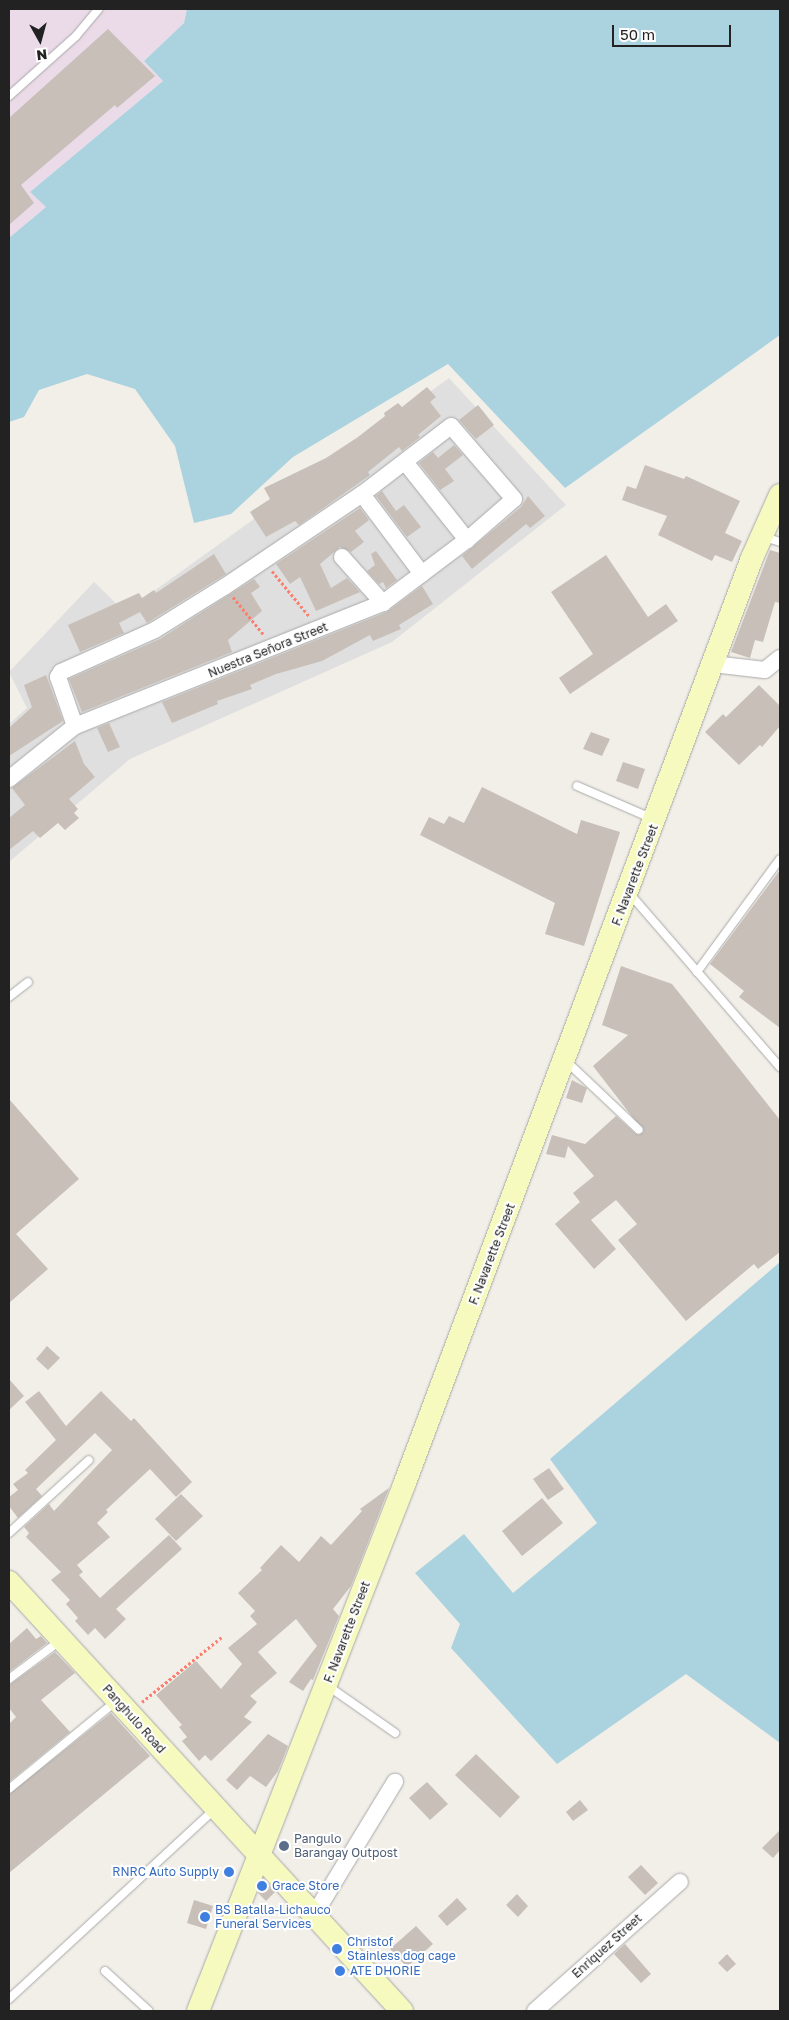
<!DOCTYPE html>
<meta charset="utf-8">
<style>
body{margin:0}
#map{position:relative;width:789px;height:2020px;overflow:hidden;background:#f2efe9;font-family:"Golos Text",sans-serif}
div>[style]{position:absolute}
.residential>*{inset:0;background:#e0dfdf}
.industrial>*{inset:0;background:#ebdbe8}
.water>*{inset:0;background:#aad3df}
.building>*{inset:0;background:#c7bfb8}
.path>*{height:3px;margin-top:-1.5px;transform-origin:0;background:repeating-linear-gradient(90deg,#fa8072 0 2.5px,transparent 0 5px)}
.roads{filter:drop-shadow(0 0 1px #a9a9a9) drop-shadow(0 0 1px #a9a9a9)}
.lane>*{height:8px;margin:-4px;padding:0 4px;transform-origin:4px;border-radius:4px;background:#fff}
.street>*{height:16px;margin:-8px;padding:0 8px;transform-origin:8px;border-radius:8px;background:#fff}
.secondary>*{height:22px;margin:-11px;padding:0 11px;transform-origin:11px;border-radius:11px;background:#f7fabf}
.dots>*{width:14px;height:14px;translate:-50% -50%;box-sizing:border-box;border:2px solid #fff;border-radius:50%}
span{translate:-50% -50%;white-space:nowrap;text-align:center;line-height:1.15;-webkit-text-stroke:4px #fff;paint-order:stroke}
.street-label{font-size:12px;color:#222}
.service-label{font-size:12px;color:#4e5e75}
.left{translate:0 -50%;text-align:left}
.shop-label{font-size:12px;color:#366cbe}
.right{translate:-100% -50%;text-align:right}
.frame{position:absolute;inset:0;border:10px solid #222;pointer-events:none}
.north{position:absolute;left:15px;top:15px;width:50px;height:50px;-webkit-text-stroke:4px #fff;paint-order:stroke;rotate:173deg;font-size:14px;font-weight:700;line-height:20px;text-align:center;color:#222}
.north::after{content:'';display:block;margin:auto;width:18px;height:22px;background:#222;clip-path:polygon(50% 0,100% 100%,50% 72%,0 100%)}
.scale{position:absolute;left:612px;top:25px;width:119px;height:22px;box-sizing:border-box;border:2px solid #222;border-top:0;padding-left:6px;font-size:15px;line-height:18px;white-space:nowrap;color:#222;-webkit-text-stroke:4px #fff;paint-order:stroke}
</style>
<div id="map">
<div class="residential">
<div style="clip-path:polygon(449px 378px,566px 505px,392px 642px,130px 759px,9px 862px,9px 724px,27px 708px,9px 672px,94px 582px,125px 612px)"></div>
</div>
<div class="industrial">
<div style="clip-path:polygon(9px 9px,187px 9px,184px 23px,144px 61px,163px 81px,30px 192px,46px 207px,9px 238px)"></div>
</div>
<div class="water">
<div style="clip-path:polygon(187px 9px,780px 9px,780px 335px,565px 488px,448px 364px,293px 457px,231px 514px,194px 523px,175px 446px,135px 389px,87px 374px,39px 390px,24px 417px,9px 422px,9px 238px,46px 207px,30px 192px,163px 81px,144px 61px,184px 23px)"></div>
<div style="clip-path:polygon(780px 1262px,780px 1743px,686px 1674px,557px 1764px,451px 1648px,460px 1624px,415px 1573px,464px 1534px,513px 1593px,597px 1523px,550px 1459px)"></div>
</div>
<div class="building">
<div style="clip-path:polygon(108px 29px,155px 76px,117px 108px,115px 105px,21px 185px,34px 203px,9px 225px,9px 118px)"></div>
<div style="clip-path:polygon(427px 387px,436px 397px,430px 402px,441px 416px,418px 435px,420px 437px,402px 451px,399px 447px,368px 472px,370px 475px,299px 525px,295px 521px,266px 537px,250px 512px,270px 499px,264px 488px,326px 458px,358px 437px,385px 416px,384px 413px,398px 403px,402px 407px)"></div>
<div style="clip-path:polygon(478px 405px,494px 425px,476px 439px,459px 420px)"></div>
<div style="clip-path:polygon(454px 445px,463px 455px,445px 469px,454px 481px,440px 490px,419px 463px,433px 452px,438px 458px)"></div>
<div style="clip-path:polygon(645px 465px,684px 479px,686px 476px,740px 501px,725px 533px,742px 541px,732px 562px,715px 555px,712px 561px,658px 535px,667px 516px,622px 500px,627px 486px,636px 489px)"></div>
<div style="clip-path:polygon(382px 491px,396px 511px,404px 505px,421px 527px,407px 537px,376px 496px)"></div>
<div style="clip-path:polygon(528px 496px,545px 516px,530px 528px,526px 524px,472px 569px,462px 556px,521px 507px)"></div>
<div style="clip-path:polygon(360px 508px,369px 520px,355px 531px,364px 542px,351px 552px,340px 547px,320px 564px,331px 588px,347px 578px,360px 592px,316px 611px,300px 577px,290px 584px,276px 564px)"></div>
<div style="clip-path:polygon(770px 550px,780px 553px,780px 603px,775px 602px,763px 642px,755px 640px,750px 658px,731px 652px)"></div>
<div style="clip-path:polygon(376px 551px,397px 580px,386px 588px,383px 582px,379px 584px,367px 571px,375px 565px,371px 554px)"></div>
<div style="clip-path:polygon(214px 554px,226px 574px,150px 621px,147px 623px,140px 612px,119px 623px,124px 633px,80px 652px,68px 625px,139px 593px,142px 598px,154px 590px,156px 593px)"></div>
<div style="clip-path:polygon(606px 555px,648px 617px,666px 604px,678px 621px,570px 694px,559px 678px,593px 654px,551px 592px)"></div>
<div style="clip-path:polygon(254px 579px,260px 587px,251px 593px,262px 611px,228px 640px,232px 652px,82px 712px,69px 679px,160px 639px)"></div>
<div style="clip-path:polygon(422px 586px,433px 604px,399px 625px,401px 629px,373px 641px,370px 635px,322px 661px,276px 674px,250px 685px,252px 689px,217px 701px,218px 704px,172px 723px,162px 702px,387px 612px)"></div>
<div style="clip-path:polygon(46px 675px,63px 721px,9px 756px,9px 728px,32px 707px,24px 685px)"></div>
<div style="clip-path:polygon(759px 685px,780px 706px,780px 726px,762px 747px,760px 745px,739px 765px,705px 732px,723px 714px,726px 717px)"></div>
<div style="clip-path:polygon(109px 723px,120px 747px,108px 752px,97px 728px)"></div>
<div style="clip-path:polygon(591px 732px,610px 739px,602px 756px,583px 749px)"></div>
<div style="clip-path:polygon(75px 741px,84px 764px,95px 777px,69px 799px,78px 809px,74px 813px,79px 818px,65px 830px,58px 823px,40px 838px,33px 831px,9px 850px,9px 818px,25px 805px,12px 788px)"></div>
<div style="clip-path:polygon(623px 762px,645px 769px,638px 789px,616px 781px)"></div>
<div style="clip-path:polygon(482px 787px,577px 834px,581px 820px,620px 832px,584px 946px,545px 934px,555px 903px,420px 835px,429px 817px,444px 824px,449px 816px,464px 823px)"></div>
<div style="clip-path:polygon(780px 870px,780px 1028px,739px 997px,744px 991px,710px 964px)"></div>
<div style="clip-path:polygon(621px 966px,672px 984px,780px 1120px,780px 1252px,758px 1269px,754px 1264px,686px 1321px,618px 1240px,637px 1224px,616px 1200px,591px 1220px,616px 1249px,594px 1269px,555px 1224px,580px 1202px,573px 1193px,594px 1176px,568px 1146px,565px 1158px,546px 1154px,552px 1135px,585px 1144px,616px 1116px,636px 1134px,644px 1132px,593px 1066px,628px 1035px,602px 1025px)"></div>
<div style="clip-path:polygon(572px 1080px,587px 1088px,582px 1103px,566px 1098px)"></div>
<div style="clip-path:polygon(9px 1099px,79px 1179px,16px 1234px,48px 1269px,9px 1303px)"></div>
<div style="clip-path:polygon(47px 1346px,60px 1358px,48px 1370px,36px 1359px)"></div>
<div style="clip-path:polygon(9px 1379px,24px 1396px,9px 1410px)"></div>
<div style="clip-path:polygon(39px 1391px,66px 1426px,101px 1391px,131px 1421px,134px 1418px,192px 1482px,176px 1497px,150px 1469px,106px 1510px,108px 1512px,97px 1523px,110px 1537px,77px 1565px,83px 1572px,79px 1575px,100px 1598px,169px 1535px,182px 1549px,116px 1609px,126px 1619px,105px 1639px,95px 1628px,88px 1635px,75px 1621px,78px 1618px,66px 1604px,70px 1600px,51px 1580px,61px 1572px,26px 1537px,29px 1533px,24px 1527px,49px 1504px,54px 1511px,112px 1450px,95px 1433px,36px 1489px,42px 1496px,18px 1518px,9px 1506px,9px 1497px,18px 1490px,13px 1484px,28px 1473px,25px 1470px,56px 1440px,25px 1402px)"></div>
<div style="clip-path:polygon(549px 1468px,564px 1489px,548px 1500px,533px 1479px)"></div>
<div style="clip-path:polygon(389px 1488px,351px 1586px,333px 1609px,339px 1616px,313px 1680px,311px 1679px,303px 1691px,289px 1682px,317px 1646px,296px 1619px,258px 1652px,277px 1673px,250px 1696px,257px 1702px,244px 1717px,252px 1722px,211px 1761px,205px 1755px,199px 1761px,182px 1741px,187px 1737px,179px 1727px,182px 1725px,156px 1695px,196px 1661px,221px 1689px,242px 1664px,228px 1648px,257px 1624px,250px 1616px,255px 1611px,238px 1593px,262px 1570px,260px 1568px,281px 1545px,299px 1562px,321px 1536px,331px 1545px,362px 1511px,360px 1509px)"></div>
<div style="clip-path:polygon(181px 1494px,203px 1516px,176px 1541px,155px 1519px)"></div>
<div style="clip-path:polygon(542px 1498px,563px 1523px,522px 1556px,502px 1531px)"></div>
<div style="clip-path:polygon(27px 1628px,36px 1639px,41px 1636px,47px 1643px,9px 1672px,9px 1644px)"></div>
<div style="clip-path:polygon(55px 1652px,75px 1673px,41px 1700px,70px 1732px,9px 1782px,9px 1724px,16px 1717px,9px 1708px,9px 1685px)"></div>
<div style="clip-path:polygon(111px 1713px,150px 1756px,9px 1873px,9px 1794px)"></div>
<div style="clip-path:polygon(268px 1734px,288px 1746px,278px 1771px,266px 1787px,250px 1776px,237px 1790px,226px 1780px)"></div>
<div style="clip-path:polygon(476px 1754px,520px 1797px,500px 1818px,455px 1775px)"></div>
<div style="clip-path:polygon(427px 1782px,448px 1804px,430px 1820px,409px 1798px)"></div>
<div style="clip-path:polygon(580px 1800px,588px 1810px,573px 1821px,566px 1812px)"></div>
<div style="clip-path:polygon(780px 1830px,780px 1850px,773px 1858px,762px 1848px)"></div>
<div style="clip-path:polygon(641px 1865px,658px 1883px,645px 1895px,628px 1877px)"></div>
<div style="clip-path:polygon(264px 1879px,275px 1892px,266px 1901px,258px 1893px)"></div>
<div style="clip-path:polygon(517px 1894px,528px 1906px,518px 1917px,506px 1905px)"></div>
<div style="clip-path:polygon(457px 1898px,467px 1909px,447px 1926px,438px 1916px)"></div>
<div style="clip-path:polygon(194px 1900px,213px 1906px,206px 1929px,187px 1923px)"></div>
<div style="clip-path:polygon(416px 1926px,433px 1944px,407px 1967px,390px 1949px)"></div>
<div style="clip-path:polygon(625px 1944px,651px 1974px,641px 1983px,614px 1954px)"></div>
<div style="clip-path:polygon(727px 1954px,736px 1964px,727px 1972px,718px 1963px)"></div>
</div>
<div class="path">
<div style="left:272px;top:571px;width:58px;rotate:50.6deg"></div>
<div style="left:233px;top:597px;width:49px;rotate:50.8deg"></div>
<div style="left:142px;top:1702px;width:104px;rotate:-39.2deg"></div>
</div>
<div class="roads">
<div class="lane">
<div style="left:9px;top:96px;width:90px;rotate:-41.8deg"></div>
<div style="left:76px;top:36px;width:35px;rotate:-50deg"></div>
<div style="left:764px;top:537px;width:17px;rotate:17deg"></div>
<div style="left:577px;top:786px;width:81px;rotate:23.4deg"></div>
<div style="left:630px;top:894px;width:229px;rotate:49.1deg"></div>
<div style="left:697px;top:972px;width:140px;rotate:-53.7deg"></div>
<div style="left:9px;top:997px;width:24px;rotate:-38deg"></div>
<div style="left:566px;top:1061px;width:100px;rotate:43.4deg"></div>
<div style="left:9px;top:1533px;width:108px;rotate:-42.4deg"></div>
<div style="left:9px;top:1679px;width:65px;rotate:-36.9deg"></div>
<div style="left:328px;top:1686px;width:82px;rotate:35deg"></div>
<div style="left:9px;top:1789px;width:137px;rotate:-39.4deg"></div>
<div style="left:105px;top:1971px;width:59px;rotate:42.3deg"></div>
<div style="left:9px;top:1999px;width:279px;rotate:-42.7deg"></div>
</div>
<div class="street">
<div style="left:405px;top:462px;width:100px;rotate:51.5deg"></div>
<div style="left:362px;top:494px;width:100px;rotate:53.1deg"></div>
<div style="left:342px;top:557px;width:62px;rotate:48.3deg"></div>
<div style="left:713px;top:664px;width:52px;rotate:6.6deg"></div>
<div style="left:765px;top:670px;width:19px;rotate:-39deg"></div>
<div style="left:9px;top:779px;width:85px;rotate:-38.8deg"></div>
<div style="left:75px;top:726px;width:332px;rotate:-21.8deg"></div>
<div style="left:383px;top:603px;width:105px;rotate:-36.9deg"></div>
<div style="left:467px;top:540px;width:62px;rotate:-41.1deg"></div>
<div style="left:514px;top:499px;width:96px;rotate:-130.8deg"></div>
<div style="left:451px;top:426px;width:112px;rotate:142.6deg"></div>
<div style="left:362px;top:494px;width:166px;rotate:146deg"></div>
<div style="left:224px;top:587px;width:81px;rotate:148.1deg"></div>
<div style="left:155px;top:630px;width:103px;rotate:155.9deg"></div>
<div style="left:61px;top:672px;width:6px;rotate:121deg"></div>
<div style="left:58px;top:677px;width:52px;rotate:70.9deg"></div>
<div style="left:314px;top:1915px;width:156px;rotate:-58.7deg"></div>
<div style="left:535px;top:2011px;width:194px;rotate:-41.7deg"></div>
</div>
<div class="secondary">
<div style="left:9px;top:1582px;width:582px;rotate:47.51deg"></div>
<div style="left:198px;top:2011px;width:565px;rotate:-68.61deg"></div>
<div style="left:404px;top:1485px;width:990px;rotate:-69.42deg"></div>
<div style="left:752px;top:558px;width:69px;rotate:-66deg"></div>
</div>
</div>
<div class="dots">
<div style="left:284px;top:1846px;background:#5c6f8a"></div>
<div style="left:229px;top:1872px;background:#3f7fe0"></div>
<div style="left:262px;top:1886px;background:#3f7fe0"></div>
<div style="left:205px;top:1917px;background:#3f7fe0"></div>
<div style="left:337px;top:1949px;background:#3f7fe0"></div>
<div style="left:340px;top:1971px;background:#3f7fe0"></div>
</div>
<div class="street-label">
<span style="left:268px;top:650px;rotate:-22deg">Nuestra Señora Street</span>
<span style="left:635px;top:875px;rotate:-69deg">F. Navarette Street</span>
<span style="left:492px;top:1254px;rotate:-69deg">F. Navarette Street</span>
<span style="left:347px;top:1632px;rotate:-69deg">F. Navarette Street</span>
<span style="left:134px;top:1719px;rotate:48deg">Panghulo Road</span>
<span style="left:607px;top:1946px;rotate:-42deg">Enriquez Street</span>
</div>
<div class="service-label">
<span class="left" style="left:294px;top:1846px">Pangulo<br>Barangay Outpost</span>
</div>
<div class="shop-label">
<span class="right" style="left:219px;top:1872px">RNRC Auto Supply</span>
<span class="left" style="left:272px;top:1886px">Grace Store</span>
<span class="left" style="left:215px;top:1917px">BS Batalla-Lichauco<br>Funeral Services</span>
<span class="left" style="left:347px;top:1949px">Christof<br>Stainless dog cage</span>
<span class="left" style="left:350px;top:1971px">ATE DHORIE</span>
</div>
<div class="frame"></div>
<div class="north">N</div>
<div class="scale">50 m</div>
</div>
